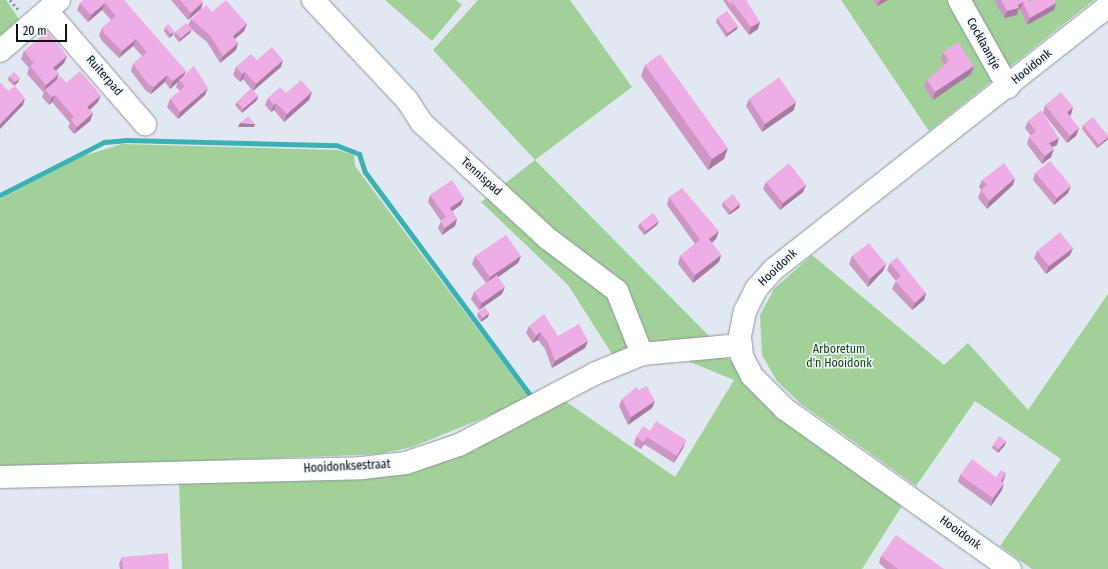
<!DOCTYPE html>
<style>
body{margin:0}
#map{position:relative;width:1108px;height:569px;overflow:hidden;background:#e2e8f1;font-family:"Fira Sans Condensed",sans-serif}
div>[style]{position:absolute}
.green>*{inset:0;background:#a1d198}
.stream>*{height:5px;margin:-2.5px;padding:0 2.5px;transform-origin:2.5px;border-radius:2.5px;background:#3bb1b4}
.path>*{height:2.5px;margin-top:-1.25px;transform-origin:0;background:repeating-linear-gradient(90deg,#8e9299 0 2px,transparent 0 5px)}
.roads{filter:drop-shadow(0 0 1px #90959e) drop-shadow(0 0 1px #90959e)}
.minor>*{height:22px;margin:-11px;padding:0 11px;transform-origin:11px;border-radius:11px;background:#fff}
.wall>*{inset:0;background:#cd96c5}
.shaded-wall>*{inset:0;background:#a77aa0}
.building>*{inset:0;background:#eeaee5}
span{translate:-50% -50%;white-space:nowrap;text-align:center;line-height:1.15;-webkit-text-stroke:3px #eff5fe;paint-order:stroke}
.street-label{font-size:12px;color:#0f1114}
.park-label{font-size:12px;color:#154808}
.scale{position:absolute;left:16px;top:24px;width:51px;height:18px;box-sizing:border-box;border:2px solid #0f1114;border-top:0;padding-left:5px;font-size:12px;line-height:14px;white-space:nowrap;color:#0f1114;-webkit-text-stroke:3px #eff5fe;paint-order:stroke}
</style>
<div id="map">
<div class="green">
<div style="clip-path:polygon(0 0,6px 0,19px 19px,17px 26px,0 40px)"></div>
<div style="clip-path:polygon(385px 0,456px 0,462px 5px,432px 41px)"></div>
<div style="clip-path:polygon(478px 0,570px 0,632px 87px,535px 160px,711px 338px,614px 357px,568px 285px,481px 202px,535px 160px,433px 50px)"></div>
<div style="clip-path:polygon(841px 0,1094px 0,929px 131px)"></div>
<div style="clip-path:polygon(122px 144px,338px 150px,354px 155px,355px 166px,530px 399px,412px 447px,379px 454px,0 469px,0 199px,83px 156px)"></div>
<div style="clip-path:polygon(812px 255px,944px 365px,968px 343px,1028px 410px,1108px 294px,1108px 569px,1032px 569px,1000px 546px,1061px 459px,975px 401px,916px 486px,801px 404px,777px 381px,762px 355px,760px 315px,774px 289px)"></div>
<div style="clip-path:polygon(678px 357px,726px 357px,739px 368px,761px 402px,905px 501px,862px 569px,182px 569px,179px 480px,452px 458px,565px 401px,675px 477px,734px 380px)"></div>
</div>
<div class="stream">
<div style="left:0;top:195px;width:117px;rotate:-27deg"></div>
<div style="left:104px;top:142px;width:21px;rotate:-5deg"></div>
<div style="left:125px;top:140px;width:211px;rotate:1.4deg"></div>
<div style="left:336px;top:145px;width:25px;rotate:21deg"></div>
<div style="left:359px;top:154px;width:19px;rotate:72deg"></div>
<div style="left:365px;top:172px;width:279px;rotate:53.5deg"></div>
</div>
<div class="path">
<div style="left:10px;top:0;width:13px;rotate:48deg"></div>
</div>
<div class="roads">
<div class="minor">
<div style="left:313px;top:0;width:137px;rotate:46.8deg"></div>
<div style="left:407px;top:100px;width:27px;rotate:57deg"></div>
<div style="left:422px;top:123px;width:170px;rotate:42.6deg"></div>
<div style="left:547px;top:238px;width:88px;rotate:37.1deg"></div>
<div style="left:617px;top:291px;width:68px;rotate:68.4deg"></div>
<div style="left:959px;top:0;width:100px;rotate:60.6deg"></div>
<div style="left:47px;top:11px;width:150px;rotate:49.1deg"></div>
<div style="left:0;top:51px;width:78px;rotate:-40.8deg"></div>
<div style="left:0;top:477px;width:362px;rotate:-1.4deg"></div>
<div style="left:362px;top:468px;width:44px;rotate:-6.5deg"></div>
<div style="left:406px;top:463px;width:56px;rotate:-18.8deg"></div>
<div style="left:459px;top:445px;width:153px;rotate:-27.7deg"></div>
<div style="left:594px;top:374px;width:52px;rotate:-22.6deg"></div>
<div style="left:642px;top:354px;width:99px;rotate:-5.2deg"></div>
<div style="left:1010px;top:569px;width:276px;rotate:-144.6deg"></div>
<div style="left:785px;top:409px;width:47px;rotate:-135deg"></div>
<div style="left:752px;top:376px;width:22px;rotate:-117deg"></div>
<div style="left:742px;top:356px;width:20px;rotate:-96deg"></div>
<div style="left:740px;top:336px;width:25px;rotate:-79deg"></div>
<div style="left:745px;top:311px;width:25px;rotate:-63deg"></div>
<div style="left:756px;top:289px;width:27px;rotate:-48deg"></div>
<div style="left:774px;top:269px;width:425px;rotate:-38.2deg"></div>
</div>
</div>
<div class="wall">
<div style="clip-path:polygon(124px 0,184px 75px,205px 95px,178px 119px,167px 107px,170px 99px,180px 91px,176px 87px,178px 82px,170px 89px,165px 82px,151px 94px,146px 91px,131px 71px,133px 64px,142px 56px,133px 46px,119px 58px,102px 41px,99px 35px,102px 28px,111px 20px,102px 10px,88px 22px,77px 10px,80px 3px)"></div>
<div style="clip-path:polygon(171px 0,202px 0,201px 9px,188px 20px)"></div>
<div style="clip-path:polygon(723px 0,746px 0,758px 29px,749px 35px,729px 9px)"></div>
<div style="clip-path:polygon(874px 0,888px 0,877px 6px)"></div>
<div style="clip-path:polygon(994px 0,1028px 0,1029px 2px,1054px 10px,1027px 25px,1020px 9px,1018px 10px,1017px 15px,1004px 18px)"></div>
<div style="clip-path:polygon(212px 12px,247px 24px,244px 31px,235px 39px,238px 43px,236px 50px,220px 63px,207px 42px,191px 29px,190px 33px,179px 42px,174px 36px,175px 32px,188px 25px,191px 19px)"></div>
<div style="clip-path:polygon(717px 18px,737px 29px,726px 37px,716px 22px)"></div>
<div style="clip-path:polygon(165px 27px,173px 35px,169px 38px,164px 31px)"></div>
<div style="clip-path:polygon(24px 51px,67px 56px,64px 63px,56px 71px,59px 74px,57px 80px,66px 83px,98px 102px,90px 110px,93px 113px,90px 121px,74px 134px,68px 127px,70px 123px,52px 102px,49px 105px,42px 97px,44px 92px,44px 93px,27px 74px,29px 68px,21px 59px)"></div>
<div style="clip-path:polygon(943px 52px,971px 74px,933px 100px,924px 87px,927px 80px,944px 65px,941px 59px)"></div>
<div style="clip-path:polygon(257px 60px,281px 67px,253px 91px,258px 96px,257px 100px,242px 113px,235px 105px,237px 102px,251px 89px,243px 79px,240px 82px,233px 75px,236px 67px)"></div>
<div style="clip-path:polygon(645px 65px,724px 159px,708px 170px,641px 76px)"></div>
<div style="clip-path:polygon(9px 76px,18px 82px,14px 86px,8px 80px)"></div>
<div style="clip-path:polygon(312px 92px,309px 100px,284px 122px,274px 110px,271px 112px,265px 105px,268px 98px,286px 93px)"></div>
<div style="clip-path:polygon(749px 99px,794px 110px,762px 132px,746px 106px)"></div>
<div style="clip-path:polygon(1045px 105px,1071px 115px,1069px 116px,1079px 128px,1076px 136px,1067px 143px,1043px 113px)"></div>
<div style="clip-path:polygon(1028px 121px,1057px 145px,1052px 147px,1051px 157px,1042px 164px,1027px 144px,1029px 137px,1031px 136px,1025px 128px)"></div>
<div style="clip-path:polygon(1083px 125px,1108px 136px,1107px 140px,1097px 148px,1082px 129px)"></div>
<div style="clip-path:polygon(1035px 173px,1068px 193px,1054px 205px,1033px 180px)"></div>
<div style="clip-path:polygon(982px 180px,1013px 185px,987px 209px,978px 198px,981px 190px,979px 187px)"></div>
<div style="clip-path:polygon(766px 182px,806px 185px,803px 192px,780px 210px,763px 189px)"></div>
<div style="clip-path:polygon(430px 195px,461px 205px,452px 211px,457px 219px,455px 226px,442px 235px,438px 228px,441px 221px,428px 202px)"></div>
<div style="clip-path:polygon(669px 197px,716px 239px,712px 243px,721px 255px,719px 262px,693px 283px,678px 264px,680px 256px,695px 244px,667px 205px)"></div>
<div style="clip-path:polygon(723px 202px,740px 204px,739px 208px,729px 215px,722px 206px)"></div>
<div style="clip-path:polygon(640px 223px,657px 225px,644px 235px,638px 227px)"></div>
<div style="clip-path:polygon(1073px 248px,1070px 255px,1046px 274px,1034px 258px,1037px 251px)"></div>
<div style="clip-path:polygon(475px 256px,521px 256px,518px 263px,498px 277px,502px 294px,479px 310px,471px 299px,474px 292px,486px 283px,472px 264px)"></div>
<div style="clip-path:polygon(852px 256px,886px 264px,883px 271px,868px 287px,849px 264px)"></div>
<div style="clip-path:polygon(890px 263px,926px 293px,924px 300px,912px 310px,892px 289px,896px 281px,887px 270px)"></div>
<div style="clip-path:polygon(478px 312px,489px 313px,488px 317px,481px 322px,477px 316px)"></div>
<div style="clip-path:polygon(529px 326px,558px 336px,588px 341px,585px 348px,552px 368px,545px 349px,538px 340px,533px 343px,526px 333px)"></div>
<div style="clip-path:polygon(639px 390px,655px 401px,652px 408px,628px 425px,619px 406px,622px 399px)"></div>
<div style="clip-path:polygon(650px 431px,683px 448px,674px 463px,644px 444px,641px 449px,634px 445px,636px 437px)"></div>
<div style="clip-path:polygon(993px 445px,1005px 445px,998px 453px,992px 448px)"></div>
<div style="clip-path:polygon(1006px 473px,1003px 482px,1002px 490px,991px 506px,958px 482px,960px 475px,996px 477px)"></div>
<div style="clip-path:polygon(881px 556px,944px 569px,886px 569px,879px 563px)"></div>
<div style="clip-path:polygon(122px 557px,169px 569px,120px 569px,119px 564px)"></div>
</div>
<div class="shaded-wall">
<div style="clip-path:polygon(880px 0,888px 0,877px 6px)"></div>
<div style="clip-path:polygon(203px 2px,201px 9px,188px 20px,191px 13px)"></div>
<div style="clip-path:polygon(1023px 2px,1020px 9px,1018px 10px,1017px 15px,1004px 18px,1007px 11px)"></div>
<div style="clip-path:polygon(105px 3px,102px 10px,88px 22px,91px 15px)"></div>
<div style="clip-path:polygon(1056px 3px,1054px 10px,1027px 25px,1030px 18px)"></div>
<div style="clip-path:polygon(760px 22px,758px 29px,749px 35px,751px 27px)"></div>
<div style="clip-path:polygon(247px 24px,244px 31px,230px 43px,233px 36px)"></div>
<div style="clip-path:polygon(738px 26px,737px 29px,726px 37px,728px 33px)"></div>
<div style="clip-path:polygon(192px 29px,190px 33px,179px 42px,181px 38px)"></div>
<div style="clip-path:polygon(174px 31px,173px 35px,169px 38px,171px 34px)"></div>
<div style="clip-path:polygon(136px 39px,133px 46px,119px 58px,122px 51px)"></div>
<div style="clip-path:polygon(238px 43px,236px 50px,220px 63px,223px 56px)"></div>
<div style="clip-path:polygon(67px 56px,64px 63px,51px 75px,53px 68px)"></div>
<div style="clip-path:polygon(283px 60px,281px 67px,253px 91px,256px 84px)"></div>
<div style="clip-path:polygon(974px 66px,971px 74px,933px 100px,935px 92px)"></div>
<div style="clip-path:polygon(186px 71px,183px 78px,179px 80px,178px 82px,170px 89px,173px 81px)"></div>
<div style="clip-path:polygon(245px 72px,243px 79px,240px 82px,242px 74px)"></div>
<div style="clip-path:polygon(59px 74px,56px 82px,45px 90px,44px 93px,46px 85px)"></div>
<div style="clip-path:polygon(167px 75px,165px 82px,151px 94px,154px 87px)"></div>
<div style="clip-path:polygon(20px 78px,18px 82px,14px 86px,15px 82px)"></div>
<div style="clip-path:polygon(208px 88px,205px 95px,178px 119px,180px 112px)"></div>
<div style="clip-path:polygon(312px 92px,309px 100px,284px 122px,287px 114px)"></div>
<div style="clip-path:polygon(55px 95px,52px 102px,49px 105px,52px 97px)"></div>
<div style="clip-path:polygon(101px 95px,98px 102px,85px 114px,87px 107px)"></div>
<div style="clip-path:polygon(258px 96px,257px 100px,242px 113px,243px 109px)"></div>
<div style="clip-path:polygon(25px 98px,23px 105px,0 129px,0 124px)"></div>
<div style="clip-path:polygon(796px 102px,794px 110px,762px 132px,765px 124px)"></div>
<div style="clip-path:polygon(276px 103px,274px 110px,271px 112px,274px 105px)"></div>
<div style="clip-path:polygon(1073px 107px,1071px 115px,1064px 120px,1067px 112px)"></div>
<div style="clip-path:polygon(93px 113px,90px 121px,74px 134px,77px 127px)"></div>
<div style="clip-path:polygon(240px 123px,255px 124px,254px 127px,238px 127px)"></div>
<div style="clip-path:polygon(1079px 128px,1076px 136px,1067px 143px,1070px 136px)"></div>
<div style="clip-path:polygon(1108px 137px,1107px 140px,1097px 148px,1099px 145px)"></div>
<div style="clip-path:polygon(1059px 138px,1057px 145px,1046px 150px,1049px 143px)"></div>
<div style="clip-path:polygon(728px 148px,724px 159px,708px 170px,712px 159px)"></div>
<div style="clip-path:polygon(1054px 149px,1051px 157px,1042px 164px,1045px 156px)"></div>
<div style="clip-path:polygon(1015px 178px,1013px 185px,987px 209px,989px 201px)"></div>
<div style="clip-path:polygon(806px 185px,803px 192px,780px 210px,783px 203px)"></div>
<div style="clip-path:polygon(1071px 186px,1068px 193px,1054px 205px,1057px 198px)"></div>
<div style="clip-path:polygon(464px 198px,461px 205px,447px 215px,450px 208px)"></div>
<div style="clip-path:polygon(740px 204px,739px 208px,729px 215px,731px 211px)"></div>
<div style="clip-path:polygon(457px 219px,455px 226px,442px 235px,445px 228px)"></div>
<div style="clip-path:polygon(659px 221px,657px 225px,644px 235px,646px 231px)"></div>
<div style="clip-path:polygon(719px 231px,716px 239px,706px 247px,709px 239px)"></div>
<div style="clip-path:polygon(1073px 248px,1070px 255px,1046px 274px,1049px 266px)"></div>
<div style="clip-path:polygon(721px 255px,719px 262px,693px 283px,695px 275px)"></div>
<div style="clip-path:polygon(521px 256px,518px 263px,487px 285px,490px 277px)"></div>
<div style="clip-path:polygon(886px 264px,883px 271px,868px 287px,870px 279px)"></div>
<div style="clip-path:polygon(505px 287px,502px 294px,479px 310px,482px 303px)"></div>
<div style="clip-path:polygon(926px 293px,924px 300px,912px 310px,915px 303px)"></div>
<div style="clip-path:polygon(489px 313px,488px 317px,481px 322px,483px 318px)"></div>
<div style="clip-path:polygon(540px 332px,538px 340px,533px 343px,536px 336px)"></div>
<div style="clip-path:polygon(588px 341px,585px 348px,552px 368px,555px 361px)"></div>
<div style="clip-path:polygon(655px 401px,652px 408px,628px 425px,631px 417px)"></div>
<div style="clip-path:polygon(647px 437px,644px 444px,641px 449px,644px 442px)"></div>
<div style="clip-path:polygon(686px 440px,683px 448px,674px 463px,677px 456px)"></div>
<div style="clip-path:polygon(1006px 441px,1005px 445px,998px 453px,999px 449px)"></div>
<div style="clip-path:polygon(1006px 473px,1003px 481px,998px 488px,1001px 481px)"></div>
<div style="clip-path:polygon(1004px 483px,1002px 490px,991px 506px,993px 498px)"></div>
</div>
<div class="building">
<div style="clip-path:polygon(83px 0,124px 0,186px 71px,173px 81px,167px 75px,154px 87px,148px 84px,133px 64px,147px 52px,136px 39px,122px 51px,104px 33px,102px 28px,116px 16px,105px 3px,91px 15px,80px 3px)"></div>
<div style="clip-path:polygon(180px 0,202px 0,203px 2px,191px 13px)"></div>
<div style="clip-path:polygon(226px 0,247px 24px,233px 36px,238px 43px,223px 56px,210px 35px,191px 19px,206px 5px,212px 12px)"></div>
<div style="clip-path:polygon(727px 0,734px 0,732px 2px,731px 5px)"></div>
<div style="clip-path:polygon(734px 0,746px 0,760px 22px,751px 27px,732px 2px)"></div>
<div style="clip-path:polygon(1001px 0,1028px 0,1029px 2px,1033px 0,1055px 0,1056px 3px,1030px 18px,1023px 2px,1018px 5px,1019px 8px,1007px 11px)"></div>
<div style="clip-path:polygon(727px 11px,738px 26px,728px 33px,717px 18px)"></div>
<div style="clip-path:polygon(186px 23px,192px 29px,181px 38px,175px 32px)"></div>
<div style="clip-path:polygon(168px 24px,174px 31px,171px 34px,165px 27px)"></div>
<div style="clip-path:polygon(47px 31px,67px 56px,53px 68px,59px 74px,46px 85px,30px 66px,34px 63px,24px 51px)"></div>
<div style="clip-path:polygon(958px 42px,974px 66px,935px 92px,927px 80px,949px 61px,943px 52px)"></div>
<div style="clip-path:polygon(272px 47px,283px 60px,256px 84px,245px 72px,242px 74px,236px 67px,251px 54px,257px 60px)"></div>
<div style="clip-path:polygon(660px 54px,728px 148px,712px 159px,645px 65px)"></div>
<div style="clip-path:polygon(194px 66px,208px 88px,180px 112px,170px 99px,185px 86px,179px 80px)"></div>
<div style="clip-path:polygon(80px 71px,101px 95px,87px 107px,93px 113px,77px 127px,71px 120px,74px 117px,55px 95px,52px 97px,45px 90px,61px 76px,66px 83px)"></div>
<div style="clip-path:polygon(14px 72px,20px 78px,15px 82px,9px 76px)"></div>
<div style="clip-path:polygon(779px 77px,796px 102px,765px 124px,749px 99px)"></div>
<div style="clip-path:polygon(301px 80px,312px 92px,287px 114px,276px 103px,274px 105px,268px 98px,280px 87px,286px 93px)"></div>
<div style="clip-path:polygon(0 82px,8px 91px,15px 86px,25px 98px,0 124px)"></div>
<div style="clip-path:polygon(252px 89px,258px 96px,243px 109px,237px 102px)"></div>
<div style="clip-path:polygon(1061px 92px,1073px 107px,1067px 112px,1079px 128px,1070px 136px,1045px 105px)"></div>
<div style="clip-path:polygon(1041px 110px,1059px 138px,1049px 143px,1054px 149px,1045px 156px,1029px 137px,1036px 131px,1028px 121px)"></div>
<div style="clip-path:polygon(248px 116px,255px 124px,240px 123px)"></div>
<div style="clip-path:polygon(1093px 117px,1108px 136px,1108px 137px,1099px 145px,1083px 125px)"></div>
<div style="clip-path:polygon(1050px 161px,1071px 186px,1057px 198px,1035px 173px)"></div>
<div style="clip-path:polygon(789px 163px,806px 185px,783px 203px,766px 182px)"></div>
<div style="clip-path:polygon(1004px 163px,1015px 178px,989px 201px,981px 190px,987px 185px,982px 180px)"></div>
<div style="clip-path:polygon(452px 180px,464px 198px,450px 208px,457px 219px,445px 228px,440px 221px,446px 217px,430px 195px)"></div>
<div style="clip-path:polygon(682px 188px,719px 231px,709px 239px,721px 255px,695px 275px,680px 256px,700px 240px,669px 197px)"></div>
<div style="clip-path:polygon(733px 194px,740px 204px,731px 211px,723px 202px)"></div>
<div style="clip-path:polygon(653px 213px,659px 221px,646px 231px,640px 223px)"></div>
<div style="clip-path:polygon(1060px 232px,1073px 248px,1049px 266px,1037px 251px)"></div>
<div style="clip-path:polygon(506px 235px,521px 256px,490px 277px,475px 256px)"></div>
<div style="clip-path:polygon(869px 243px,886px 264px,870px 279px,852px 256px)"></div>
<div style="clip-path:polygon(897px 257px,926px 293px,915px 303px,895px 281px,901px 276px,890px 263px)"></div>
<div style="clip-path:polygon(497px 275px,505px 287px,482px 303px,474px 292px)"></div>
<div style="clip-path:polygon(485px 307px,489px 313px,483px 318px,478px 312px)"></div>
<div style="clip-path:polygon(544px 314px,558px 336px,579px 324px,588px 341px,555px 361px,548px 342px,540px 332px,536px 336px,529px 326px)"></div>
<div style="clip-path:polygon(647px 386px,655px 401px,631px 417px,622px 399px,636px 387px,639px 390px)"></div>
<div style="clip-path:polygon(656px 421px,686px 440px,677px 456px,647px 437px,644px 442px,636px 437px,643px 426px,650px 431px)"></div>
<div style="clip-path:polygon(999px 436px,1006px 441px,999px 449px,993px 445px)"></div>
<div style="clip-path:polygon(972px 459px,996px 477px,1001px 470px,1006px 473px,1001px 481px,1004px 483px,993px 498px,960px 475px)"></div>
<div style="clip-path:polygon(896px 535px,944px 569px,898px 569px,881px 556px)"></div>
<div style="clip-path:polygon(168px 553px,169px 569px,114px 569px,123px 569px,122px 557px)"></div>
</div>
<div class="street-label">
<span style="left:983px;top:44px;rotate:61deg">Cocklaantje</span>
<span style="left:1032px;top:67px;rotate:-39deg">Hooidonk</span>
<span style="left:104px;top:76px;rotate:49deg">Ruiterpad</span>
<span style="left:481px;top:177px;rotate:42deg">Tennispad</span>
<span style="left:778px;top:268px;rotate:-43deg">Hooidonk</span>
<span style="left:347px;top:467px;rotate:-3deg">Hooidonksestraat</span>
<span style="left:960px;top:533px;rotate:36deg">Hooidonk</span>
</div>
<div class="park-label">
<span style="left:839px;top:357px">Arboretum<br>d'n Hooidonk</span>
</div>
<div class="scale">20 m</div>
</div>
